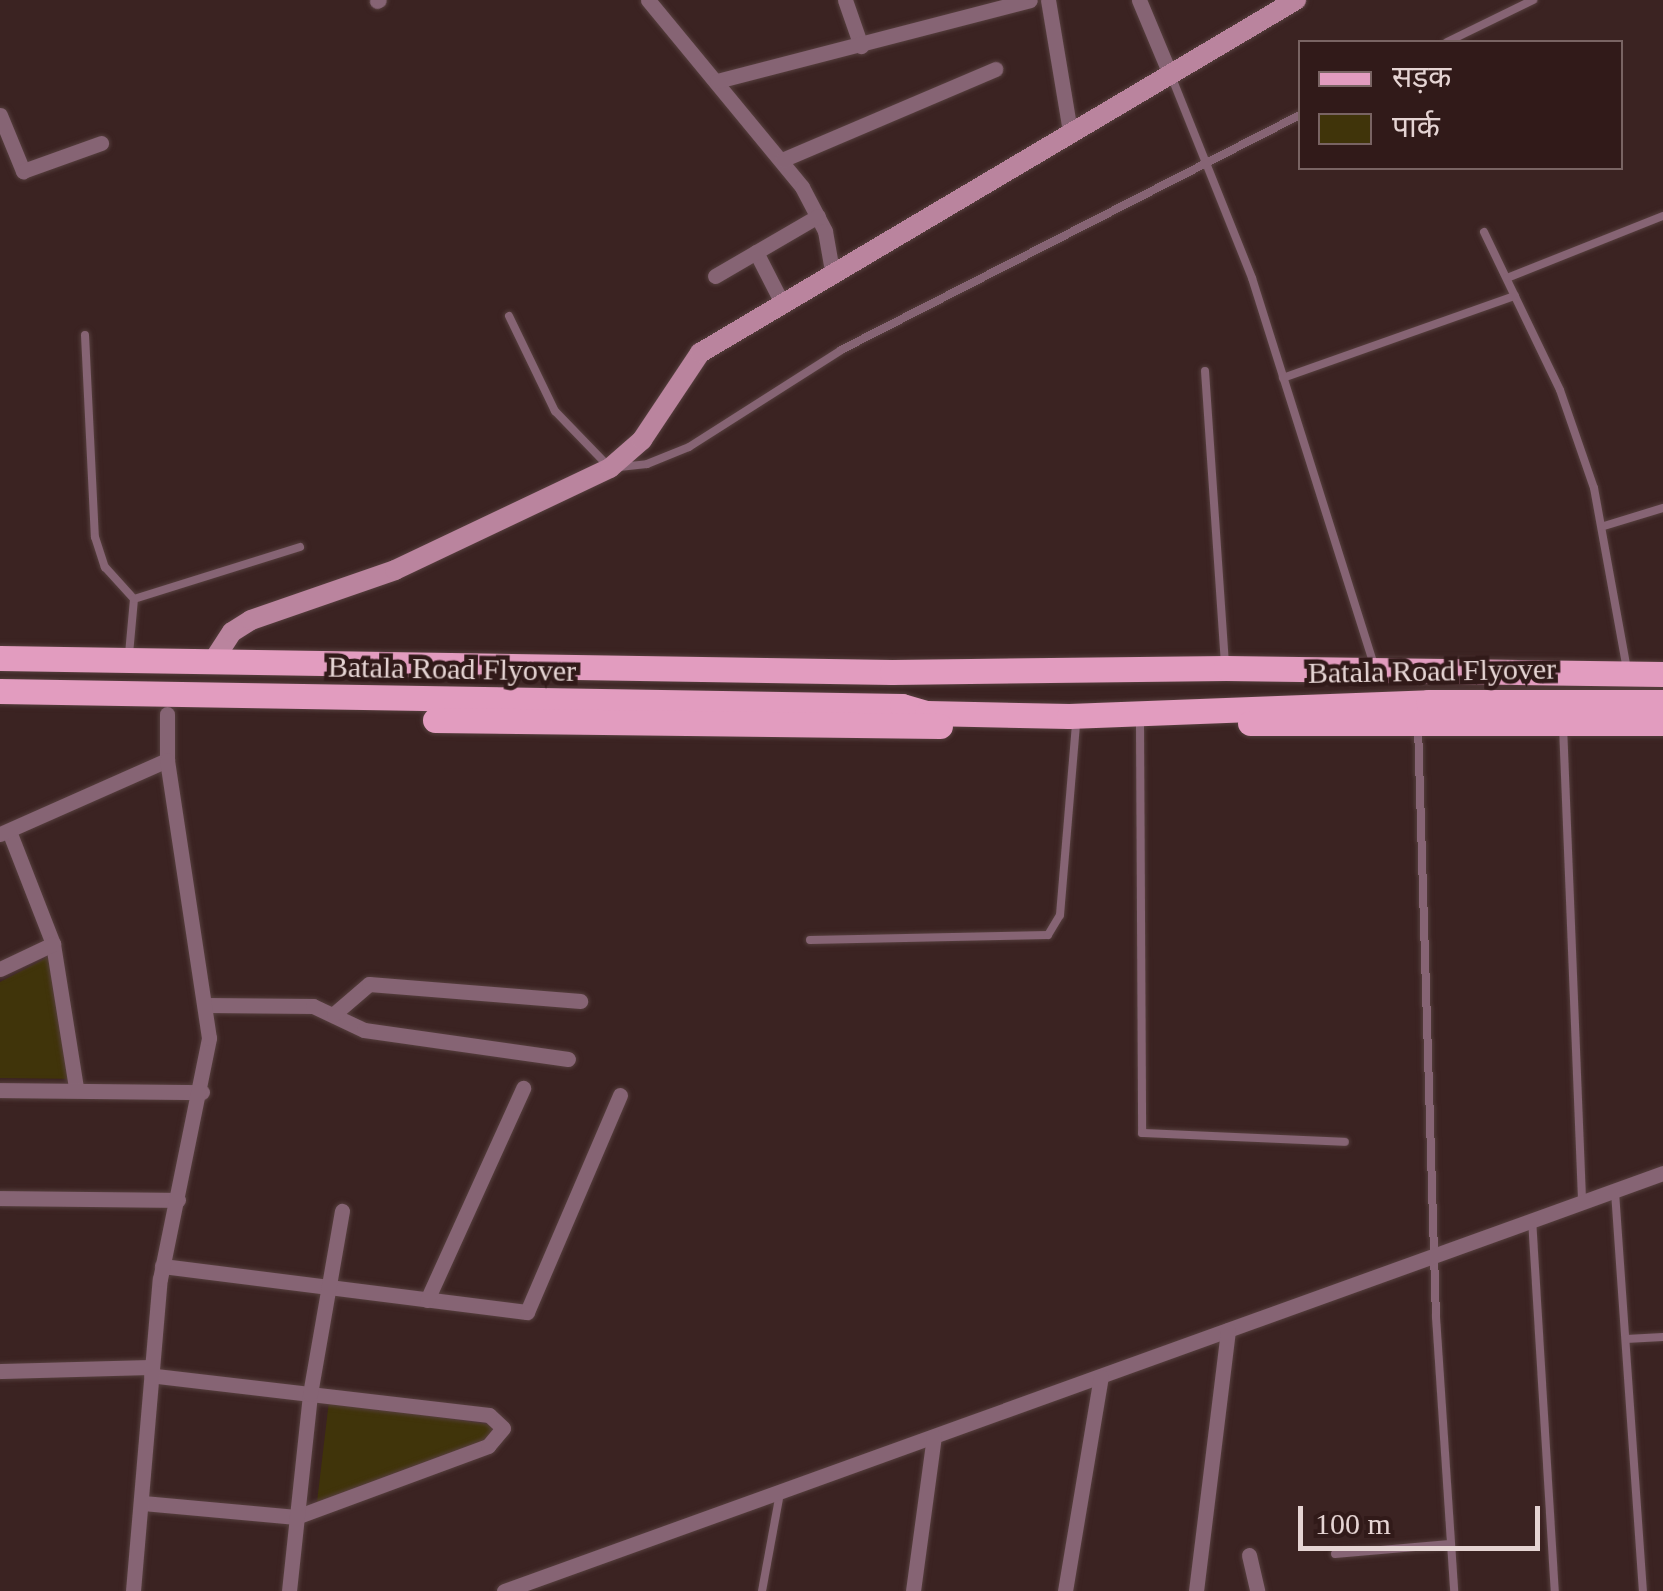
<!DOCTYPE html>
<meta charset="utf-8">
<style>
body{margin:0}
#map{position:relative;width:1663px;height:1591px;overflow:hidden;background:#3b2322;font-family:"Times New Roman","Noto Sans Devanagari",serif}
div>[style]{position:absolute}
.green>*{inset:0;background:#40340a}
.roads{filter:drop-shadow(0 0 2px #563f3e) drop-shadow(0 0 2px #563f3e)}
.lane>*{height:8px;margin:-4px;padding:0 4px;transform-origin:4px;border-radius:4px;background:#866474}
.street>*{height:15px;margin:-7.5px;padding:0 7.5px;transform-origin:7.5px;border-radius:7.5px;background:#866474}
.secondary>*{height:20px;margin:-10px;padding:0 10px;transform-origin:10px;border-radius:10px;background:#ba849e}
.primary>*{height:25px;margin:-12.5px;padding:0 12.5px;transform-origin:12.5px;border-radius:12.5px;background:#e29cbf}
span{translate:-50% -50%;white-space:nowrap;text-align:center;line-height:1.15;-webkit-text-stroke:9px #311a19;paint-order:stroke}
.street-label{font-size:30px;color:#e5d4d3}
.legend{position:absolute;left:1298px;top:40px;width:325px;height:130px;box-sizing:border-box;background:#311a19;border:2px solid #796463;margin:0;padding:12px 18px;list-style:none;font-size:30px;color:#e5d4d3}
.legend li{display:flex;align-items:center;gap:20px;height:50px}
.legend b{width:50px;border:2px solid #796463}
.scale{position:absolute;left:1298px;top:1506px;width:242px;height:45px;box-sizing:border-box;border:5px solid #e5d4d3;border-top:0;padding-left:12px;font-size:30px;line-height:35px;white-space:nowrap;color:#e5d4d3;-webkit-text-stroke:8px #311a19;paint-order:stroke}
</style>
<div id="map">
<div class="green">
<div style="clip-path:polygon(58px 952px,81px 1079px,0 1078px,0 982px)"></div>
<div style="clip-path:polygon(329px 1401px,492px 1425px,491px 1443px,317px 1502px)"></div>
</div>
<div class="roads">
<div class="lane">
<div style="left:1447px;top:42px;width:96px;rotate:-26deg"></div>
<div style="left:1172px;top:78px;width:215px;rotate:68.2deg"></div>
<div style="left:1252px;top:278px;width:406px;rotate:72.5deg"></div>
<div style="left:1484px;top:232px;width:175px;rotate:64.3deg"></div>
<div style="left:1560px;top:390px;width:104px;rotate:70.9deg"></div>
<div style="left:1594px;top:488px;width:184px;rotate:79.7deg"></div>
<div style="left:1507px;top:278px;width:168px;rotate:-21.7deg"></div>
<div style="left:509px;top:316px;width:106px;rotate:64.2deg"></div>
<div style="left:555px;top:411px;width:79px;rotate:46deg"></div>
<div style="left:610px;top:468px;width:37px;rotate:-6deg"></div>
<div style="left:647px;top:464px;width:45px;rotate:-22deg"></div>
<div style="left:689px;top:447px;width:180px;rotate:-32.5deg"></div>
<div style="left:841px;top:350px;width:516px;rotate:-27.11deg"></div>
<div style="left:85px;top:335px;width:202px;rotate:87.2deg"></div>
<div style="left:95px;top:537px;width:32px;rotate:72deg"></div>
<div style="left:105px;top:567px;width:43px;rotate:47.8deg"></div>
<div style="left:134px;top:599px;width:55px;rotate:95.2deg"></div>
<div style="left:1205px;top:371px;width:295px;rotate:86.1deg"></div>
<div style="left:1283px;top:378px;width:246px;rotate:-19.5deg"></div>
<div style="left:1604px;top:526px;width:62px;rotate:-17deg"></div>
<div style="left:134px;top:599px;width:174px;rotate:-17.4deg"></div>
<div style="left:1140px;top:724px;width:409px;rotate:89.7deg"></div>
<div style="left:1142px;top:1133px;width:203px;rotate:2.5deg"></div>
<div style="left:1418px;top:726px;width:591px;rotate:88.26deg"></div>
<div style="left:1436px;top:1317px;width:275px;rotate:86.2deg"></div>
<div style="left:1563px;top:726px;width:476px;rotate:87.7deg"></div>
<div style="left:810px;top:940px;width:238px;rotate:-1.2deg"></div>
<div style="left:1048px;top:935px;width:23px;rotate:-59deg"></div>
<div style="left:1060px;top:915px;width:192px;rotate:-85.2deg"></div>
<div style="left:1615px;top:1192px;width:400px;rotate:86deg"></div>
<div style="left:1532px;top:1219px;width:373px;rotate:86.5deg"></div>
<div style="left:1626px;top:1339px;width:37px;rotate:-3deg"></div>
<div style="left:1335px;top:1554px;width:115px;rotate:-5deg"></div>
<div style="left:762px;top:1591px;width:100px;rotate:-79.6deg"></div>
</div>
<div class="street">
<div style="left:648px;top:0;width:242px;rotate:50.5deg"></div>
<div style="left:802px;top:187px;width:50px;rotate:62.4deg"></div>
<div style="left:825px;top:231px;width:39px;rotate:80deg"></div>
<div style="left:845px;top:0;width:49px;rotate:70.8deg"></div>
<div style="left:1048px;top:0;width:134px;rotate:80.5deg"></div>
<div style="left:1139px;top:0;width:80px;rotate:67.3deg"></div>
<div style="left:377px;top:1px;width:2px;rotate:-27deg"></div>
<div style="left:717px;top:81px;width:323px;rotate:-14.5deg"></div>
<div style="left:0;top:115px;width:61px;rotate:67.7deg"></div>
<div style="left:23px;top:171px;width:83px;rotate:-19.7deg"></div>
<div style="left:782px;top:160px;width:232px;rotate:-23.1deg"></div>
<div style="left:756px;top:252px;width:55px;rotate:63deg"></div>
<div style="left:715px;top:276px;width:119px;rotate:-30.2deg"></div>
<div style="left:9px;top:831px;width:121px;rotate:68.7deg"></div>
<div style="left:53px;top:944px;width:146px;rotate:80.9deg"></div>
<div style="left:0;top:834px;width:183px;rotate:-23.9deg"></div>
<div style="left:167px;top:760px;width:46px;rotate:-90deg"></div>
<div style="left:0;top:969px;width:59px;rotate:-25.3deg"></div>
<div style="left:206px;top:1005px;width:107px;rotate:0.5deg"></div>
<div style="left:313px;top:1006px;width:56px;rotate:25.2deg"></div>
<div style="left:364px;top:1030px;width:206px;rotate:8.1deg"></div>
<div style="left:334px;top:1014px;width:46px;rotate:-40.6deg"></div>
<div style="left:369px;top:984px;width:212px;rotate:4.6deg"></div>
<div style="left:0;top:1090px;width:202px;rotate:0.6deg"></div>
<div style="left:0;top:1198px;width:178px;rotate:0.6deg"></div>
<div style="left:162px;top:1266px;width:368px;rotate:7.2deg"></div>
<div style="left:527px;top:1312px;width:236px;rotate:-66.8deg"></div>
<div style="left:427px;top:1300px;width:233px;rotate:-65.6deg"></div>
<div style="left:0;top:1371px;width:152px;rotate:-1.5deg"></div>
<div style="left:143px;top:1503px;width:154px;rotate:5.2deg"></div>
<div style="left:296px;top:1517px;width:205px;rotate:-20.3deg"></div>
<div style="left:488px;top:1446px;width:23px;rotate:-50deg"></div>
<div style="left:503px;top:1428px;width:19px;rotate:-137deg"></div>
<div style="left:489px;top:1415px;width:340px;rotate:-173.3deg"></div>
<div style="left:1249px;top:1555px;width:37px;rotate:77deg"></div>
<div style="left:133px;top:1591px;width:313px;rotate:-85.1deg"></div>
<div style="left:160px;top:1279px;width:246px;rotate:-78.5deg"></div>
<div style="left:209px;top:1038px;width:281px;rotate:-98.6deg"></div>
<div style="left:289px;top:1591px;width:198px;rotate:-83.9deg"></div>
<div style="left:310px;top:1394px;width:186px;rotate:-80.1deg"></div>
<div style="left:504px;top:1591px;width:1232px;rotate:-19.83deg"></div>
<div style="left:913px;top:1591px;width:156px;rotate:-82.3deg"></div>
<div style="left:1065px;top:1591px;width:217px;rotate:-80.5deg"></div>
<div style="left:1196px;top:1591px;width:263px;rotate:-83deg"></div>
</div>
<div class="secondary">
<div style="left:215px;top:658px;width:31px;rotate:-57deg"></div>
<div style="left:232px;top:632px;width:22px;rotate:-32deg"></div>
<div style="left:251px;top:620px;width:152px;rotate:-19.1deg"></div>
<div style="left:395px;top:570px;width:238px;rotate:-25.4deg"></div>
<div style="left:610px;top:468px;width:43px;rotate:-41.2deg"></div>
<div style="left:642px;top:440px;width:105px;rotate:-56.3deg"></div>
<div style="left:700px;top:353px;width:693px;rotate:-30.64deg"></div>
</div>
<div class="primary">
<div style="left:0;top:658px;width:892px;rotate:0.9deg"></div>
<div style="left:892px;top:672px;width:334px;rotate:-0.7deg"></div>
<div style="left:1226px;top:668px;width:437px;rotate:0.8deg"></div>
<div style="left:0;top:691px;width:902px;rotate:0.95deg"></div>
<div style="left:902px;top:706px;width:26px;rotate:16deg"></div>
<div style="left:927px;top:713px;width:142px;rotate:1.2deg"></div>
<div style="left:1069px;top:716px;width:359px;rotate:-2.2deg"></div>
<div style="left:1428px;top:702px;width:235px"></div>
<div style="left:435px;top:720px;width:505px;rotate:0.68deg"></div>
<div style="left:1250px;top:723px;width:413px"></div>
</div>
</div>
<div class="street-label">
<span style="left:452px;top:669px;rotate:1deg">Batala Road Flyover</span>
<span style="left:1432px;top:671px;rotate:-1deg">Batala Road Flyover</span>
</div>
<ul class="legend">
<li><b style="height:12px;background:#e29cbf"></b>सड़क</li>
<li><b style="height:28px;background:#40340a"></b>पार्क</li>
</ul>
<div class="scale">100 m</div>
</div>
